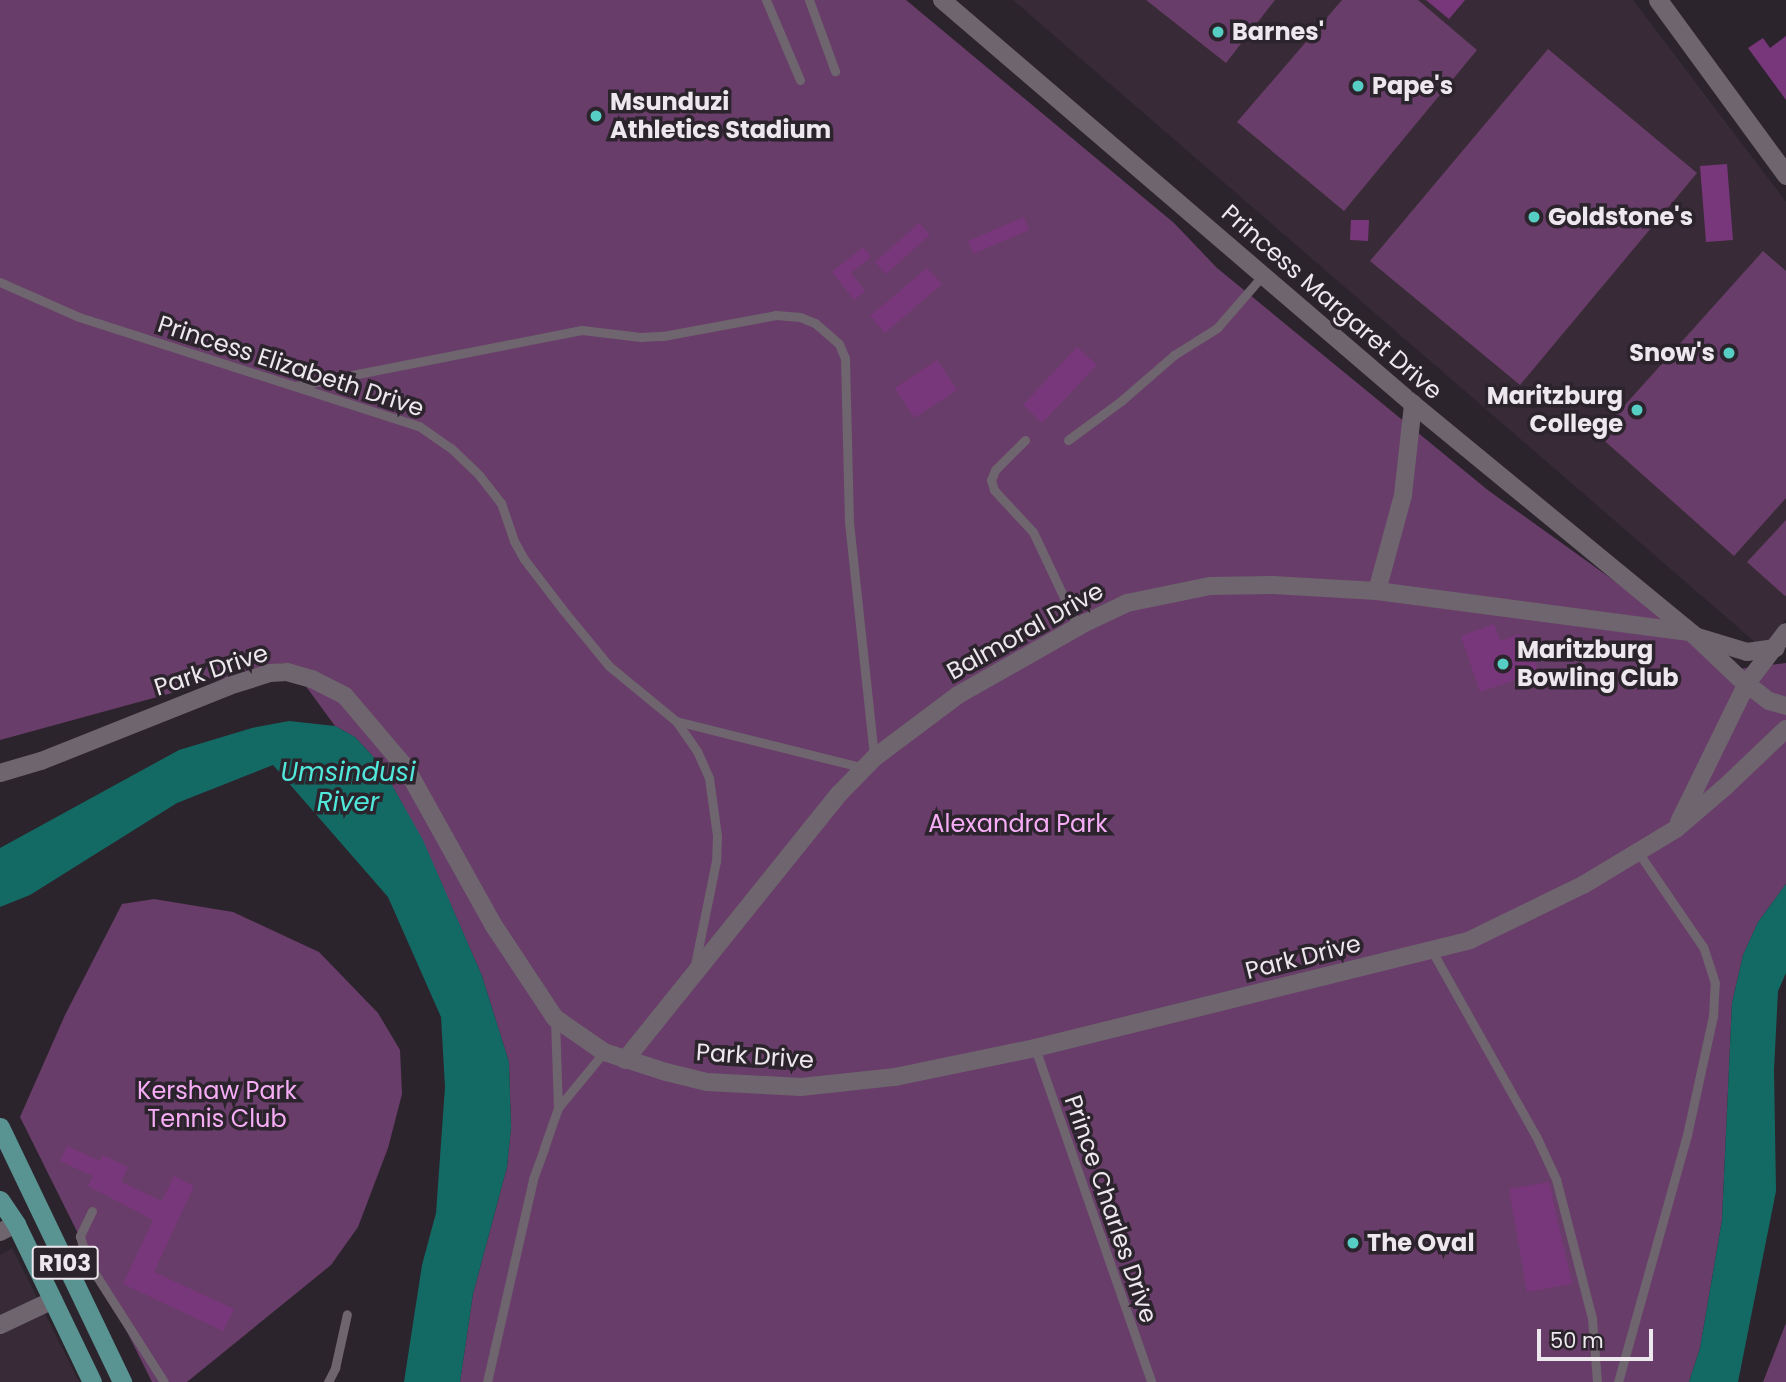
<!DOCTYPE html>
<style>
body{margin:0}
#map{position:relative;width:1786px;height:1382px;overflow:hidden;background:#2c242c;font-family:Poppins,sans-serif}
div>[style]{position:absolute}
.built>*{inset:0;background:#382b37}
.green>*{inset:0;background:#693d69}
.water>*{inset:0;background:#136a64}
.building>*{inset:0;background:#79377b}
.service>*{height:9px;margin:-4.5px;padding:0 4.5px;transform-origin:4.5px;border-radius:4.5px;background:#6e656e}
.minor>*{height:18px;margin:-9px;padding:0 9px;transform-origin:9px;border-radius:9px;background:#6e656e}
.tertiary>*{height:19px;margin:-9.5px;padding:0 9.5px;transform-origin:9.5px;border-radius:9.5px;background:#6e656e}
.primary>*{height:19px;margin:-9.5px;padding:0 9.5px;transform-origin:9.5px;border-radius:9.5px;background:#599492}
.dots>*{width:19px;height:19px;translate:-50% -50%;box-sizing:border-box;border:4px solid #2c242c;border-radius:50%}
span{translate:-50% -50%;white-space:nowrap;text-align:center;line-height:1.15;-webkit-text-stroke:7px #2c242c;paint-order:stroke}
.shield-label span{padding:2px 5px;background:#2c242c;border:2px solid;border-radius:5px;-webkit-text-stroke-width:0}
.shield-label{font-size:23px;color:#ede8ed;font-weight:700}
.poi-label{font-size:24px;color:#ede8ed;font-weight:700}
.left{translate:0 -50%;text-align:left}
.right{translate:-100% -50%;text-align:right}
.street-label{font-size:24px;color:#ede8ed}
.park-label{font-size:24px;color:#f6adf6}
.water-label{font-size:26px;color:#50e8db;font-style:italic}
.scale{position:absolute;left:1537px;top:1329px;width:116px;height:32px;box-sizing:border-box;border:4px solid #ede8ed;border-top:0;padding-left:9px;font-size:21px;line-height:24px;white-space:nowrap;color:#ede8ed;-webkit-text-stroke:5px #2c242c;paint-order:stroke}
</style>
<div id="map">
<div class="built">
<div style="clip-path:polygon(1013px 0,1633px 0,1786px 202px,1786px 619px,1762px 648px)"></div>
<div style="clip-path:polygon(12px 1248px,79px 1382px,0 1382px,0 1255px)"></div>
</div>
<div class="green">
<div style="clip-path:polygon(0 0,906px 0,1174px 223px,1217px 268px,1489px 491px,1737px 669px,1786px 663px,1786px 884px,1758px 922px,1743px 955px,1732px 1003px,1722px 1220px,1700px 1348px,1689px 1382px,460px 1382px,473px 1294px,507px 1167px,511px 1128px,509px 1062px,482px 976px,423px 841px,380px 764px,355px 737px,335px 726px,291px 666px,282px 663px,0 740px)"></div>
<div style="clip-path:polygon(1146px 0,1275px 0,1226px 63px)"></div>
<div style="clip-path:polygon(1342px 0,1418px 0,1477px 50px,1344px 211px,1237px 122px)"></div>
<div style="clip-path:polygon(1548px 49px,1697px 173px,1520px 385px,1370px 261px)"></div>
<div style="clip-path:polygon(1763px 251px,1786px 271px,1786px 498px,1734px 556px,1598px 435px)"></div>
<div style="clip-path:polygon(1786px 520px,1786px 595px,1785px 596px,1747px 562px)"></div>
<div style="clip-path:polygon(154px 899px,233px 912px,319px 952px,378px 1013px,400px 1050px,402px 1094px,388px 1148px,358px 1227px,331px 1265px,187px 1382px,152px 1382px,20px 1117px,65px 1015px,122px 904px)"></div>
<div style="clip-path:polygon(1786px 1323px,1786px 1382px,1763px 1382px)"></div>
</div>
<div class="water">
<div style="clip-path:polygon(289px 721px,335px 726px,355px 737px,380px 764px,423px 840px,482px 976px,509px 1062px,511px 1128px,507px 1167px,473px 1294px,460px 1382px,404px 1382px,422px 1265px,436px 1213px,445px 1087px,441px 1017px,388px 897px,273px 765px,177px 803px,30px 895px,0 907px,0 848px,179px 750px,252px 728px)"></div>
<div style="clip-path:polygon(1786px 884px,1786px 973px,1778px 991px,1774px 1070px,1776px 1191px,1738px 1382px,1689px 1382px,1700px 1348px,1722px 1220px,1732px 1003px,1743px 955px,1758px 922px)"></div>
</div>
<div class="building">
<div style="clip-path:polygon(1426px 0,1465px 0,1449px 19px)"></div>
<div style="clip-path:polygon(1786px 36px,1786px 100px,1748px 48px,1763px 38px,1770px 48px)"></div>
<div style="clip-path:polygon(1727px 164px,1733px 240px,1706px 242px,1700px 166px)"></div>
<div style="clip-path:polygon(1024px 217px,1029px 230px,973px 254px,968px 241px)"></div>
<div style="clip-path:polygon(1351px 220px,1369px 220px,1368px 241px,1350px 240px)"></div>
<div style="clip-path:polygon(919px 223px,930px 235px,886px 274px,875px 262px)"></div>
<div style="clip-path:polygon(863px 247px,871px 257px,851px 273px,865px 291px,854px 300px,832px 272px)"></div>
<div style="clip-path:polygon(927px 268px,942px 284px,885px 333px,870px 316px)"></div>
<div style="clip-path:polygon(1077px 347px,1097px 365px,1042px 423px,1023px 405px)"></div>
<div style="clip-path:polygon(937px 360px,957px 390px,914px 418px,895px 388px)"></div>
<div style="clip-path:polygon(1494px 624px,1500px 641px,1519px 634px,1526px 656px,1532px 654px,1538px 672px,1480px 692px,1461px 636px)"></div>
<div style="clip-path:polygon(67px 1146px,100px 1161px,103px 1155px,128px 1167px,121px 1182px,162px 1201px,174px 1176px,194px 1186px,154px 1272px,234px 1309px,223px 1331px,123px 1284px,153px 1220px,88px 1186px,93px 1176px,60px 1161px)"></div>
<div style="clip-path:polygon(1549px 1182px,1572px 1284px,1527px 1292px,1509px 1189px)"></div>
</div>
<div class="service">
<div style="left:766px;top:0;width:87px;rotate:67deg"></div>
<div style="left:809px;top:0;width:76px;rotate:69.9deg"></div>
<div style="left:0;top:282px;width:86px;rotate:23.9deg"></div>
<div style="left:79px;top:317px;width:357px;rotate:17.8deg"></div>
<div style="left:419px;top:426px;width:39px;rotate:35deg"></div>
<div style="left:451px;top:448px;width:39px;rotate:44deg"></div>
<div style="left:479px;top:475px;width:36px;rotate:52deg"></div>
<div style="left:501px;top:503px;width:40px;rotate:71.1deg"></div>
<div style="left:514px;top:541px;width:21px;rotate:61deg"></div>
<div style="left:524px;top:559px;width:64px;rotate:52.6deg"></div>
<div style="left:563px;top:610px;width:72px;rotate:50.6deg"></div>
<div style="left:609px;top:666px;width:87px;rotate:39.4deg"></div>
<div style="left:676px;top:721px;width:37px;rotate:55deg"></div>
<div style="left:697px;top:751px;width:30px;rotate:66deg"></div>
<div style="left:709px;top:778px;width:59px;rotate:82.1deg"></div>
<div style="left:717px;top:836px;width:25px;rotate:92deg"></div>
<div style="left:716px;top:861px;width:110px;rotate:101.5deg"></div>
<div style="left:296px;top:386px;width:291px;rotate:-11.1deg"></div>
<div style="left:582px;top:330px;width:59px;rotate:6.8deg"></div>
<div style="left:641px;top:337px;width:22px;rotate:-3deg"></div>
<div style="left:663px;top:336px;width:115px;rotate:-10.5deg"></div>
<div style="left:776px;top:315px;width:24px;rotate:5deg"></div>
<div style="left:800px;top:317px;width:16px;rotate:22deg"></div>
<div style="left:815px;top:323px;width:32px;rotate:41deg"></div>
<div style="left:839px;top:344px;width:15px;rotate:67deg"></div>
<div style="left:845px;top:358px;width:164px;rotate:88.6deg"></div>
<div style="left:849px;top:522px;width:236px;rotate:83.9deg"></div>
<div style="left:1025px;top:440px;width:42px;rotate:135deg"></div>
<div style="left:995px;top:470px;width:11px;rotate:112deg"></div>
<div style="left:991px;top:480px;width:10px;rotate:73deg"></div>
<div style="left:994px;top:490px;width:57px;rotate:47.1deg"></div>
<div style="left:1033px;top:532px;width:105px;rotate:64.7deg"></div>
<div style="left:1068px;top:440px;width:66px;rotate:-36.3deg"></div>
<div style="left:1121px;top:401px;width:70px;rotate:-41deg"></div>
<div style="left:1174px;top:355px;width:51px;rotate:-32.1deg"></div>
<div style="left:1217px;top:328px;width:70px;rotate:-49deg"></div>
<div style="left:676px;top:721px;width:194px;rotate:14deg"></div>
<div style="left:1432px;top:951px;width:212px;rotate:60.7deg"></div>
<div style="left:1536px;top:1136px;width:47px;rotate:65.1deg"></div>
<div style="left:1556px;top:1179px;width:144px;rotate:75.5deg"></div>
<div style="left:1592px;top:1318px;width:64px;rotate:85.5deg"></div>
<div style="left:555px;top:1019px;width:89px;rotate:88.1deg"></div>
<div style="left:1035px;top:1048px;width:354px;rotate:70.8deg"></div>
<div style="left:92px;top:1211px;width:28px;rotate:116deg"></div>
<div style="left:80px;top:1236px;width:26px;rotate:74deg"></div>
<div style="left:87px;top:1261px;width:143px;rotate:57.5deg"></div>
<div style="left:328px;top:1382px;width:16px;rotate:-63deg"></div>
<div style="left:335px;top:1368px;width:55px;rotate:-77.5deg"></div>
<div style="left:487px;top:1382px;width:208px;rotate:-77.2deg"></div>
<div style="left:533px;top:1179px;width:33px;rotate:-70deg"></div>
<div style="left:544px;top:1148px;width:42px;rotate:-70.7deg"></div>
<div style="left:558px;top:1108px;width:72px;rotate:-50.6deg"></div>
<div style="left:1618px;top:1382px;width:256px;rotate:-74.4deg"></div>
<div style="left:1687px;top:1135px;width:122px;rotate:-77.7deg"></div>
<div style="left:1713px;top:1016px;width:33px;rotate:-87deg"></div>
<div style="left:1715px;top:983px;width:38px;rotate:-108deg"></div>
<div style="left:1703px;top:947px;width:115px;rotate:-124.4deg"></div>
</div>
<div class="minor">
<div style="left:942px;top:0;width:621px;rotate:40.62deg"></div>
<div style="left:1413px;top:404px;width:365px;rotate:39.4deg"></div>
<div style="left:1695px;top:636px;width:59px;rotate:43.6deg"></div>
<div style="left:1738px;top:677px;width:39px;rotate:38deg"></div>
<div style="left:1769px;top:701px;width:18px;rotate:16deg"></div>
<div style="left:1377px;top:591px;width:99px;rotate:-74.8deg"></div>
<div style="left:1403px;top:495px;width:92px;rotate:-83.7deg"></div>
<div style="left:1698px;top:637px;width:51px;rotate:17deg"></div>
<div style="left:1747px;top:652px;width:29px;rotate:-8deg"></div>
<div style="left:0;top:773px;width:43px;rotate:-16.3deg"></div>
<div style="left:41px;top:761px;width:202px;rotate:-21.7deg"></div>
<div style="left:229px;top:686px;width:43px;rotate:-17.6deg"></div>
<div style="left:270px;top:673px;width:17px;rotate:-3deg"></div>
<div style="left:287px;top:672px;width:26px;rotate:16deg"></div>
<div style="left:312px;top:679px;width:37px;rotate:27deg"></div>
<div style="left:345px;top:696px;width:94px;rotate:49.7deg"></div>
<div style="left:406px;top:768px;width:181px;rotate:60.9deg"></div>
<div style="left:494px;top:926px;width:110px;rotate:56.5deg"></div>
<div style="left:555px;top:1018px;width:60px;rotate:34.8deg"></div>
<div style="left:604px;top:1052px;width:65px;rotate:17.9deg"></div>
<div style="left:666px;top:1072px;width:42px;rotate:13.7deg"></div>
<div style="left:707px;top:1082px;width:94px;rotate:3deg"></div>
<div style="left:801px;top:1087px;width:95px;rotate:-6.1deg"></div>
<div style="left:895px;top:1077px;width:143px;rotate:-11.7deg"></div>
<div style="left:1035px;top:1048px;width:448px;rotate:-13.9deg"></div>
<div style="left:1470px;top:940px;width:126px;rotate:-26deg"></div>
<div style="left:1583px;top:885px;width:109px;rotate:-31.1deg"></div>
<div style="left:1676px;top:829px;width:65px;rotate:-40.6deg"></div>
<div style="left:1725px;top:787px;width:84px;rotate:-43.6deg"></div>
<div style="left:1679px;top:822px;width:155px;rotate:-63.9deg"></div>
<div style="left:1747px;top:683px;width:64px;rotate:-52.6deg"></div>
<div style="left:625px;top:1060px;width:341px;rotate:-51.2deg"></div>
<div style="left:839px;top:794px;width:50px;rotate:-45.8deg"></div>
<div style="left:874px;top:758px;width:105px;rotate:-36.9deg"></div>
<div style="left:958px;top:695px;width:146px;rotate:-29.6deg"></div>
<div style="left:1085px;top:623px;width:47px;rotate:-25.5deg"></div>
<div style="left:1127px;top:603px;width:85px;rotate:-11.6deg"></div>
<div style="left:1210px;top:586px;width:63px;rotate:-0.9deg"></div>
<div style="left:1273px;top:585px;width:104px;rotate:3.3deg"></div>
<div style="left:1377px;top:591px;width:315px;rotate:7.5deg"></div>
<div style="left:0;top:1232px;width:18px;rotate:-27deg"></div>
<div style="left:0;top:1325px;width:59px;rotate:-25.3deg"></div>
</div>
<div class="tertiary">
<div style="left:1658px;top:0;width:217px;rotate:53.8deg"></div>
</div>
<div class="primary">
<div style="left:0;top:1127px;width:283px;rotate:64.4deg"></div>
<div style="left:0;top:1200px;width:29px;rotate:56deg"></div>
<div style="left:16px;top:1224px;width:175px;rotate:64.3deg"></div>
</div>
<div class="dots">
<div style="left:1218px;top:32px;background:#56cec3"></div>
<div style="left:1358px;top:86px;background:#56cec3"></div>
<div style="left:596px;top:116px;background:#56cec3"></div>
<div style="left:1534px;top:217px;background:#56cec3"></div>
<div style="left:1729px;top:353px;background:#56cec3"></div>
<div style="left:1637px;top:410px;background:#56cec3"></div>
<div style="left:1503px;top:664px;background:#56cec3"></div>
<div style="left:1353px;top:1243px;background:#56cec3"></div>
</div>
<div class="shield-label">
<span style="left:65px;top:1263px">R103</span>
</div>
<div class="poi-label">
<span class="left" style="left:1232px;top:32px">Barnes'</span>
<span class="left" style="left:1372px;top:86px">Pape's</span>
<span class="left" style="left:610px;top:116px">Msunduzi<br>Athletics Stadium</span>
<span class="left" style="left:1548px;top:217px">Goldstone's</span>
<span class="right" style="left:1715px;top:353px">Snow's</span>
<span class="right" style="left:1623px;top:410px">Maritzburg<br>College</span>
<span class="left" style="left:1517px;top:664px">Maritzburg<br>Bowling Club</span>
<span class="left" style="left:1367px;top:1243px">The Oval</span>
</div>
<div class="street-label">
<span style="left:1332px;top:302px;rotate:41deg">Princess Margaret Drive</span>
<span style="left:291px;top:366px;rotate:18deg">Princess Elizabeth Drive</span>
<span style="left:1025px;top:631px;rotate:-29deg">Balmoral Drive</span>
<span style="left:211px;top:670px;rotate:-18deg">Park Drive</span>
<span style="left:1303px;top:957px;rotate:-14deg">Park Drive</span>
<span style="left:755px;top:1056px;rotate:4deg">Park Drive</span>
<span style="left:1111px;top:1209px;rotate:71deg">Prince Charles Drive</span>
</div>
<div class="park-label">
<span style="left:1018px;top:824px">Alexandra Park</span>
<span style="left:217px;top:1105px">Kershaw Park<br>Tennis Club</span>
</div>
<div class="water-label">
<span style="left:348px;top:788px">Umsindusi<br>River</span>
</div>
<div class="scale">50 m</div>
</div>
